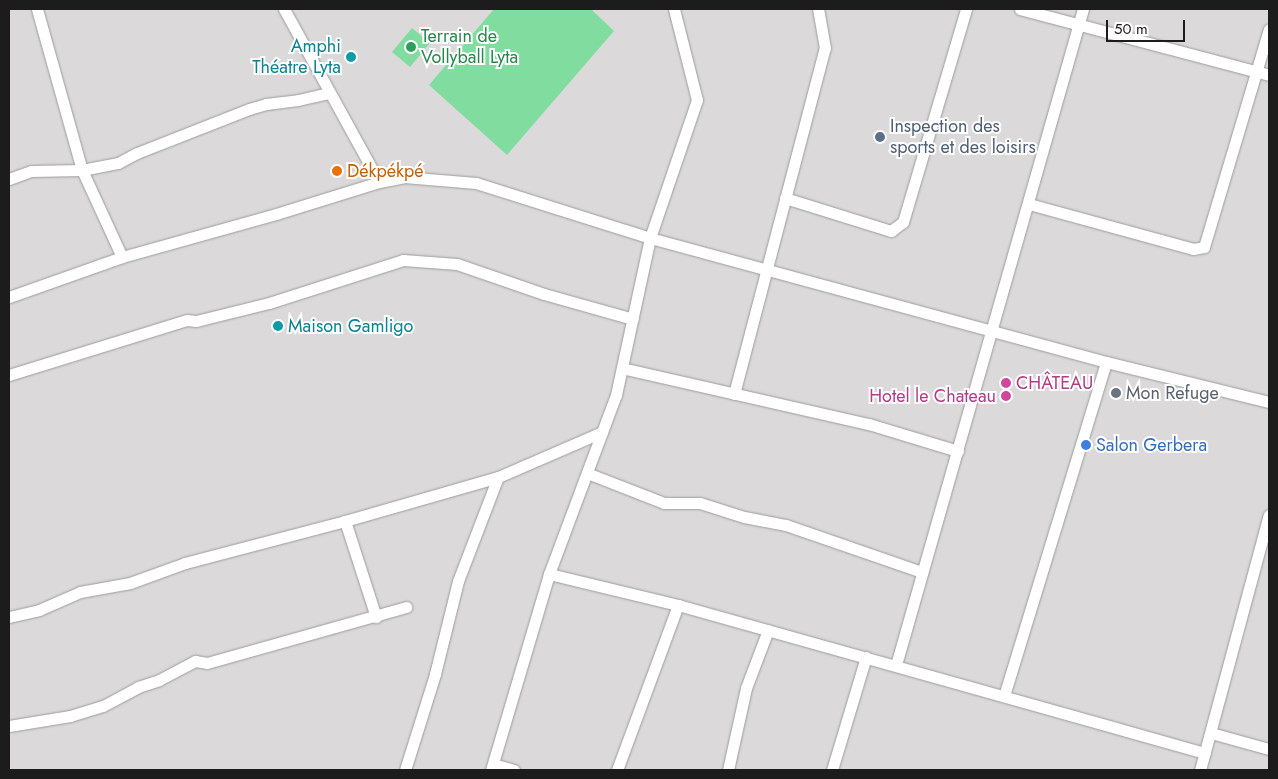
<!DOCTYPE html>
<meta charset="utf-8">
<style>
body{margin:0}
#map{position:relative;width:1278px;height:779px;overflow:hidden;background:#eee7e2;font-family:Jost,sans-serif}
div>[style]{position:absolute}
.residential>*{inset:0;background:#dbd9da}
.pitch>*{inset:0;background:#80dd9f}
.roads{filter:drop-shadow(0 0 1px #9d9d9d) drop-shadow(0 0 1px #9d9d9d)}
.minor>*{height:11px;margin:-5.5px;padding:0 5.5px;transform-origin:5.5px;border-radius:5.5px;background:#fff}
.dots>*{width:14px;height:14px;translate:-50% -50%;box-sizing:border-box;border:2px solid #fff;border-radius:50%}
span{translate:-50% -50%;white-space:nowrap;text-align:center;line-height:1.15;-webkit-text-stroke:4px #fff;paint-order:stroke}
.leisure-label{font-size:18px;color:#27864d}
.left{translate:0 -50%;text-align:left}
.culture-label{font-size:18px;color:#0d838f}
.right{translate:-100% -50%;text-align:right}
.service-label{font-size:18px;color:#4e5e75}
.food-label{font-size:18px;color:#c56008}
.hotel-label{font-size:18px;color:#b23c85}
.worship-label{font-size:18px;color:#5b616d}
.shop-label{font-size:18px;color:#366cbe}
.frame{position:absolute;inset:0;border:10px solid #1c1c1c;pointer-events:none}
.scale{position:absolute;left:1106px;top:20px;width:79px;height:22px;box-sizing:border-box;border:2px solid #1c1c1c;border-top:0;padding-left:6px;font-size:15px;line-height:18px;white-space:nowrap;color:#1c1c1c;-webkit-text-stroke:4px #fff;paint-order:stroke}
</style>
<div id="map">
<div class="residential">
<div style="clip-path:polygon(9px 9px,1269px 9px,1269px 770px,9px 770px)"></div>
</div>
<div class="pitch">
<div style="clip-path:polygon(494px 9px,591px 9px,614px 31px,507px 155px,429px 85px)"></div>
<div style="clip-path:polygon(412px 28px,430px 43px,410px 67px,392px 52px)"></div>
</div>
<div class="roads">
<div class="minor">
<div style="left:37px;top:9px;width:167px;rotate:74.4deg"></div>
<div style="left:82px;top:170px;width:96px;rotate:65.3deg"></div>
<div style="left:284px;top:9px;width:197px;rotate:61.2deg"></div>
<div style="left:1020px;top:9px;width:258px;rotate:14.8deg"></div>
<div style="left:9px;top:179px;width:23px;rotate:-20deg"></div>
<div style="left:31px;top:171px;width:51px;rotate:-1.1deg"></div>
<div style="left:82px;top:170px;width:37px;rotate:-11deg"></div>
<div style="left:118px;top:163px;width:21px;rotate:-28deg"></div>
<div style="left:137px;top:153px;width:120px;rotate:-21.4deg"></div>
<div style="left:249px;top:109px;width:18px;rotate:-16deg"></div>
<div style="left:266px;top:104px;width:32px;rotate:-7deg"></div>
<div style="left:298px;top:100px;width:31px;rotate:-13deg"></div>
<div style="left:785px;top:198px;width:111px;rotate:17.3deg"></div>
<div style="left:891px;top:231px;width:15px;rotate:-37deg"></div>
<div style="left:903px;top:222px;width:222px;rotate:-73.5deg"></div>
<div style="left:1029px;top:204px;width:170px;rotate:15.3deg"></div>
<div style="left:1193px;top:249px;width:11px;rotate:-10deg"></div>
<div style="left:1204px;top:247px;width:227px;rotate:-73.4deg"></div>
<div style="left:9px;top:297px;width:120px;rotate:-19.5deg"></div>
<div style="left:122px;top:257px;width:160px;rotate:-15.6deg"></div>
<div style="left:276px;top:214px;width:108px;rotate:-17.3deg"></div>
<div style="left:379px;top:182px;width:25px;rotate:-11deg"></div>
<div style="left:404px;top:177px;width:72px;rotate:4.8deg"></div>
<div style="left:476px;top:183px;width:182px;rotate:17.5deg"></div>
<div style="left:650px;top:238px;width:473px;rotate:15.2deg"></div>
<div style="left:1106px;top:362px;width:168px;rotate:13.8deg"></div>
<div style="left:622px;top:368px;width:253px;rotate:12.8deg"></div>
<div style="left:869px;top:424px;width:93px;rotate:16.9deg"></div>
<div style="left:9px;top:375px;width:186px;rotate:-17.2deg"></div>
<div style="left:187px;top:320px;width:9px;rotate:6deg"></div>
<div style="left:196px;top:321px;width:75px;rotate:-13.9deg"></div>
<div style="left:269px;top:303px;width:141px;rotate:-17.8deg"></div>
<div style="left:403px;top:260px;width:54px;rotate:4.2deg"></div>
<div style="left:457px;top:264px;width:92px;rotate:19deg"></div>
<div style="left:544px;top:294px;width:92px;rotate:15.7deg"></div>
<div style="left:734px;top:394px;width:358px;rotate:-75.3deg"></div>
<div style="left:825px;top:48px;width:40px;rotate:-100deg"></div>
<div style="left:587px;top:473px;width:83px;rotate:21.3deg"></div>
<div style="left:664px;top:503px;width:36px"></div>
<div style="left:700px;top:503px;width:46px;rotate:17.7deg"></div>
<div style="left:744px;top:517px;width:43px;rotate:10.8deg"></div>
<div style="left:786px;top:525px;width:144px;rotate:19.1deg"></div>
<div style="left:345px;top:521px;width:101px;rotate:72.1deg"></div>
<div style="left:549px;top:574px;width:133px;rotate:13.5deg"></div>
<div style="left:678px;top:605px;width:547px;rotate:15.69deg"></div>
<div style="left:9px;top:617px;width:31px;rotate:-13deg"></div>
<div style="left:39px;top:610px;width:45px;rotate:-23.7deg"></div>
<div style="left:80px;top:592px;width:51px;rotate:-10.2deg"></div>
<div style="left:130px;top:583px;width:59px;rotate:-20deg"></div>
<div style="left:185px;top:563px;width:165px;rotate:-14.7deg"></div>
<div style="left:345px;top:521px;width:159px;rotate:-16deg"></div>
<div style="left:498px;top:477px;width:113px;rotate:-23.4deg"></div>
<div style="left:896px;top:665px;width:682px;rotate:-74.09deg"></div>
<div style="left:1004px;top:696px;width:349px;rotate:-73deg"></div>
<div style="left:9px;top:726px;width:62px;rotate:-9.3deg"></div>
<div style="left:70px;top:716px;width:34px;rotate:-17deg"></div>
<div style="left:103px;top:706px;width:40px;rotate:-28deg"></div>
<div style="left:138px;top:687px;width:22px;rotate:-18deg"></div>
<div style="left:159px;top:680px;width:41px;rotate:-27.8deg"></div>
<div style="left:195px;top:661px;width:12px;rotate:9deg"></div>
<div style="left:207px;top:663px;width:207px;rotate:-15.7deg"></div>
<div style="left:1211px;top:733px;width:60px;rotate:15.4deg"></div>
<div style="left:493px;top:764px;width:22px;rotate:16deg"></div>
<div style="left:405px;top:770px;width:101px;rotate:-72.6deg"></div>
<div style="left:435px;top:674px;width:96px;rotate:-76.1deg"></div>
<div style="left:458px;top:581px;width:111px;rotate:-69deg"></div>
<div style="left:491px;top:770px;width:204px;rotate:-73.5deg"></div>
<div style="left:549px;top:574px;width:191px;rotate:-69.5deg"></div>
<div style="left:616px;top:395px;width:161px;rotate:-77.8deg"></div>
<div style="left:650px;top:238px;width:146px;rotate:-71.2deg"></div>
<div style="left:697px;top:100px;width:94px;rotate:-104.2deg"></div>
<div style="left:617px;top:770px;width:176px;rotate:-69.7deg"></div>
<div style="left:728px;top:770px;width:84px;rotate:-77.6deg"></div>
<div style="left:746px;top:688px;width:62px;rotate:-69.2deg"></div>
<div style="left:832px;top:770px;width:118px;rotate:-73.3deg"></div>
<div style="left:1200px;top:770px;width:264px;rotate:-74.9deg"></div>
</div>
</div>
<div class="dots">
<div style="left:411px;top:47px;background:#2e9e5b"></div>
<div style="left:351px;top:57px;background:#0f9aa8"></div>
<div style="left:880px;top:137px;background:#5c6f8a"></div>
<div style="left:337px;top:171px;background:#e8710a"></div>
<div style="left:278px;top:326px;background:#0f9aa8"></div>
<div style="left:1006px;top:383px;background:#d1479c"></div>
<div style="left:1116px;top:393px;background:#6b7280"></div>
<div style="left:1006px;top:396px;background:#d1479c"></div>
<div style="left:1086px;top:445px;background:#3f7fe0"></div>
</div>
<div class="leisure-label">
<span class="left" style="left:421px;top:47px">Terrain de<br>Vollyball Lyta</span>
</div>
<div class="culture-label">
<span class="right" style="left:341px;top:57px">Amphi<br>Théatre Lyta</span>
<span class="left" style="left:288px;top:326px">Maison Gamligo</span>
</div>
<div class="service-label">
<span class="left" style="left:890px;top:137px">Inspection des<br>sports et des loisirs</span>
</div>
<div class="food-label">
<span class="left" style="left:347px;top:171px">Dékpékpé</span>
</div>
<div class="hotel-label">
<span class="left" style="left:1016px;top:383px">CHÂTEAU</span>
<span class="right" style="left:996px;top:396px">Hotel le Chateau</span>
</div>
<div class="worship-label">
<span class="left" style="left:1126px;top:393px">Mon Refuge</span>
</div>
<div class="shop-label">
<span class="left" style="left:1096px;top:445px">Salon Gerbera</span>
</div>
<div class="frame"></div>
<div class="scale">50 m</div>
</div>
